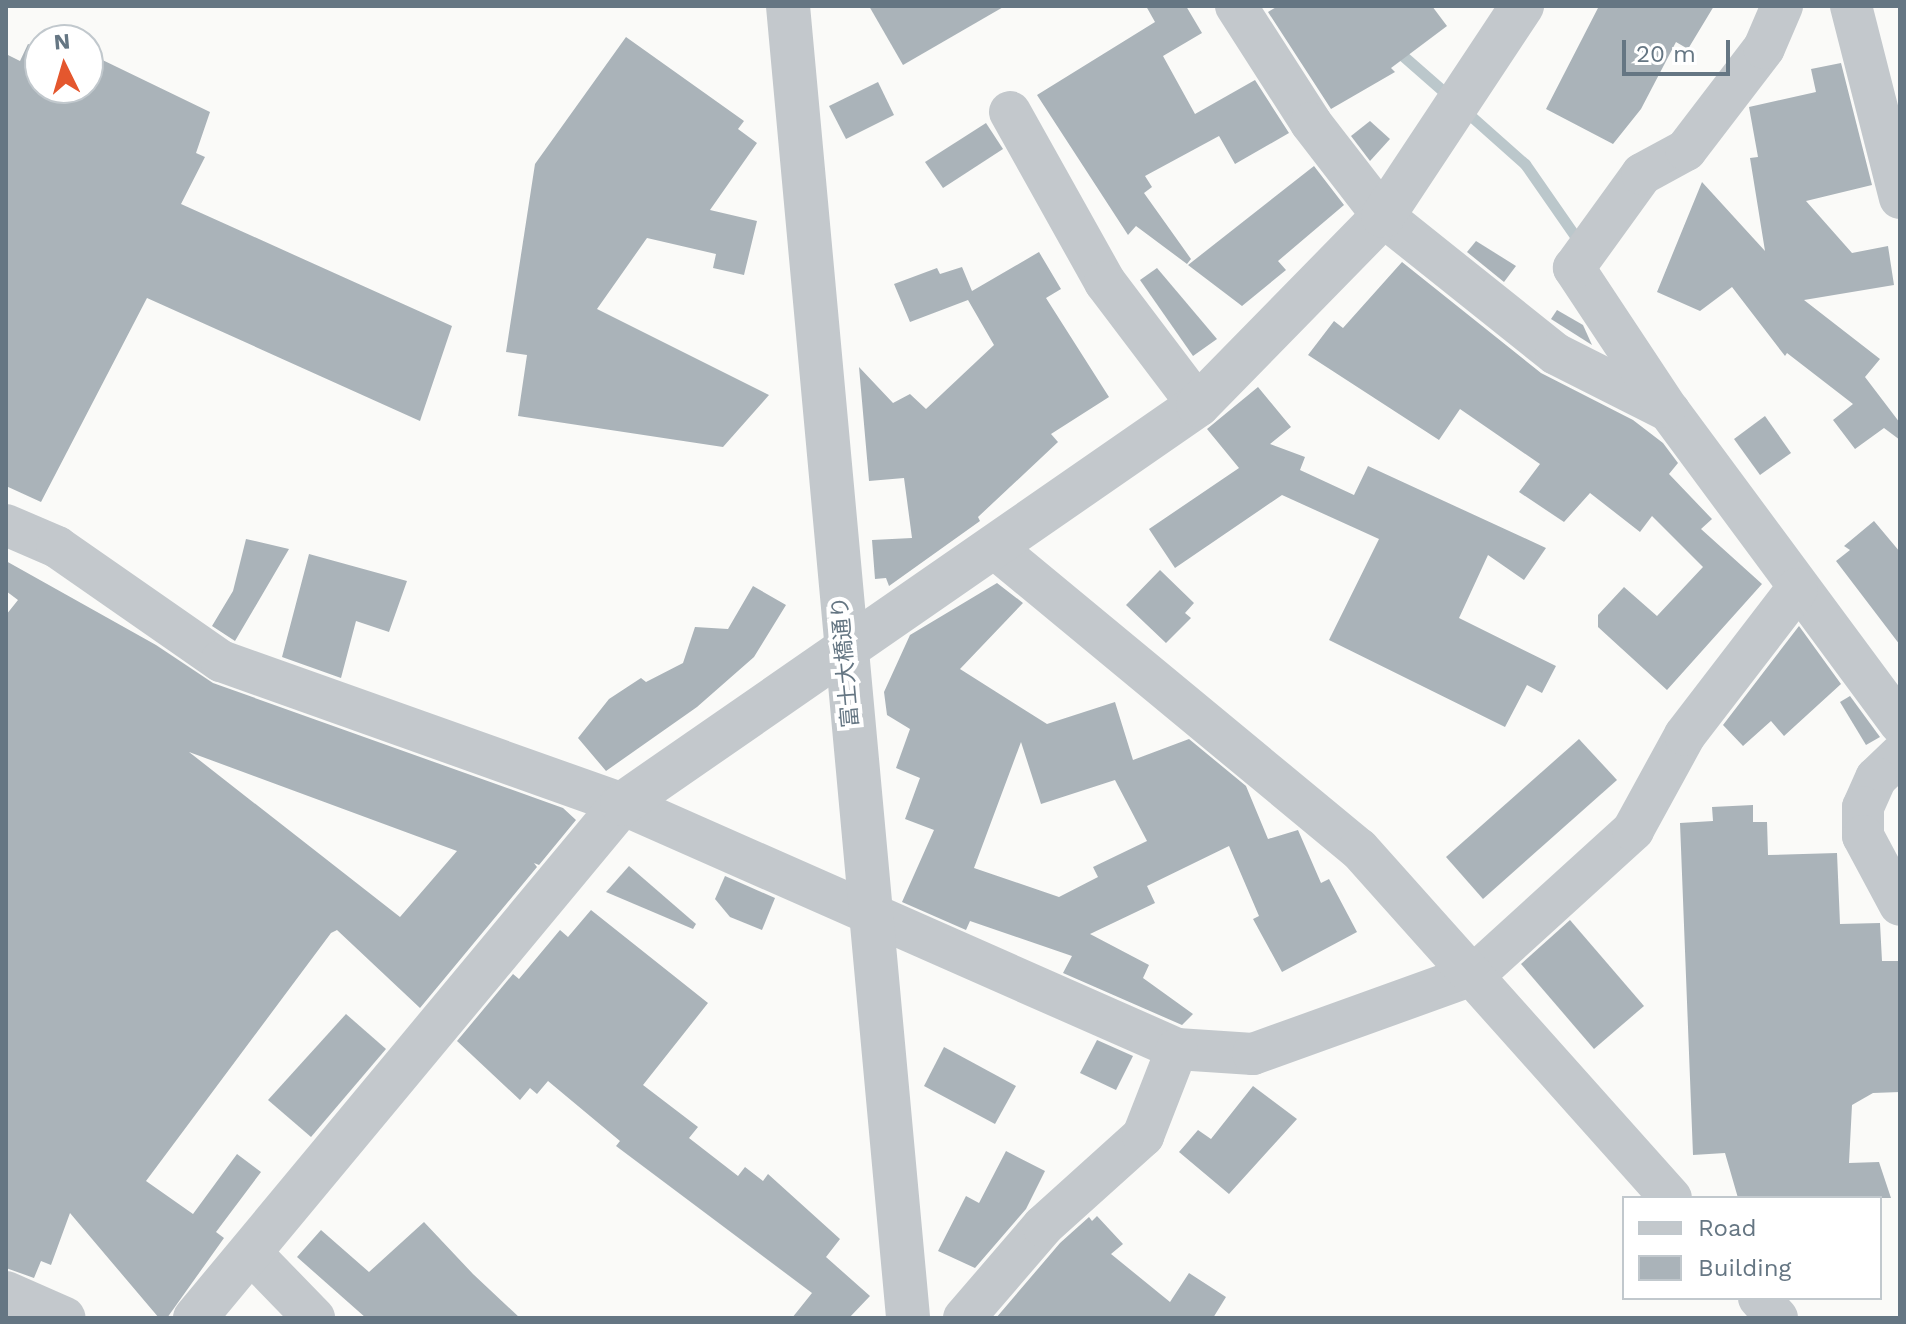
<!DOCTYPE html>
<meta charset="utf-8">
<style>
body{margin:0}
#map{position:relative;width:1906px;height:1324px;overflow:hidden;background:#fafaf8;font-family:"Work Sans","Noto Sans JP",sans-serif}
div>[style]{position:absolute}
.stream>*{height:11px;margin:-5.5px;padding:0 5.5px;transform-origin:5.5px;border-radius:5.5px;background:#bbc7cb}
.building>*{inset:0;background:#aab3b9}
.minor>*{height:42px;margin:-21px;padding:0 21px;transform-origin:21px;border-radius:21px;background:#c3c8cc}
.tertiary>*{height:44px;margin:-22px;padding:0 22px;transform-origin:22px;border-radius:22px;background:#c3c8cc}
span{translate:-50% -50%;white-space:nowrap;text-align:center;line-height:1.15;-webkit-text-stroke:8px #fff;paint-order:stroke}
.street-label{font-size:22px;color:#657683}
.frame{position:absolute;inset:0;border:8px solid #657683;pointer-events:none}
.legend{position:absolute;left:1622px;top:1196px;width:260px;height:104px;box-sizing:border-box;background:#fff;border:2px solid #c1c8cd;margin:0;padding:10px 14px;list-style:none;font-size:24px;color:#657683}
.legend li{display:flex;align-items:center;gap:16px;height:40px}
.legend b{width:40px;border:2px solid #c1c8cd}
.north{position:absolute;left:24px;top:24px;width:80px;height:80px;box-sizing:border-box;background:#fff;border:2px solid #c1c8cd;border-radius:50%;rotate:355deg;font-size:22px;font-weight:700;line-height:32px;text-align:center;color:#657683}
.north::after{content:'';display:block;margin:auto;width:28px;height:36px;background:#e4572e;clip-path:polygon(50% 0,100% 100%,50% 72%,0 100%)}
.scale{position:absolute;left:1622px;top:40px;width:108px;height:36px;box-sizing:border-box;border:4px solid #657683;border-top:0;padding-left:10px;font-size:24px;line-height:28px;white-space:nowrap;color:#657683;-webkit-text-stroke:6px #fff;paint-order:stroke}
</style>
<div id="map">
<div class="stream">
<div style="left:1394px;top:48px;width:74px;rotate:41.2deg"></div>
<div style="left:1463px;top:109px;width:83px;rotate:41.6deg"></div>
<div style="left:1525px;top:164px;width:100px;rotate:55.2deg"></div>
</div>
<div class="building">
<div style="clip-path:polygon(869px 6px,1005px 6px,903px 65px)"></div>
<div style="clip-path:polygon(1146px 6px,1186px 6px,1202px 33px,1163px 56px,1195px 114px,1255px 80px,1289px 133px,1235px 164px,1219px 136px,1145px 176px,1152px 187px,1144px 193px,1191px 259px,1187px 264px,1136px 226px,1128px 235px,1037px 95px,1155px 22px)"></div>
<div style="clip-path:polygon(1278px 6px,1432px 6px,1447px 26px,1391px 68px,1395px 72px,1331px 109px,1268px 12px)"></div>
<div style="clip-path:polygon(1599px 6px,1714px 6px,1688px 49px,1676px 42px,1641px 109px,1613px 144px,1546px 109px)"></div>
<div style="clip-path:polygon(626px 37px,744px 121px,738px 129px,757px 143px,710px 210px,757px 221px,744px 275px,713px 268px,716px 254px,647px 238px,597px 309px,769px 395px,723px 447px,518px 416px,527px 355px,506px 352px,535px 164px)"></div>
<div style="clip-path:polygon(28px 44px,40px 49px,40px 88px,88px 88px,88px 53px,210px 112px,196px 153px,205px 157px,181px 204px,452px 326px,420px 421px,147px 298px,41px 502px,6px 486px,6px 54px,20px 61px)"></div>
<div style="clip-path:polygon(1841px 63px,1872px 185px,1806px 201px,1852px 253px,1888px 246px,1894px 285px,1804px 300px,1880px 359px,1865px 377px,1900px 423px,1900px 440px,1884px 428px,1855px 449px,1833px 420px,1853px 404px,1787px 353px,1785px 356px,1732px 287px,1700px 311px,1657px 292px,1702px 182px,1765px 251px,1750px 158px,1758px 157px,1749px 107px,1816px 92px,1811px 69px)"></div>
<div style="clip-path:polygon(878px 82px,894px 115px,846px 139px,829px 106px)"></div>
<div style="clip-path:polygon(1370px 121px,1390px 139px,1370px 161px,1351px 136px)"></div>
<div style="clip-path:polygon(986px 123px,1003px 149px,943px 188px,925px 162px)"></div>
<div style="clip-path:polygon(1314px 166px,1344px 205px,1278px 261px,1286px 270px,1242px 306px,1188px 265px)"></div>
<div style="clip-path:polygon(1476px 241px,1516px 266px,1504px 282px,1467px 252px)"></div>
<div style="clip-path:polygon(1039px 252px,1061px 289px,1046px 298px,1109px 397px,1051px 434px,1058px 442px,978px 517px,980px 521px,889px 586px,886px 578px,875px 579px,872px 540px,912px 538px,904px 478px,869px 481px,859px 367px,893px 403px,910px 394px,926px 409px,994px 345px,968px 300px,910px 322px,894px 284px,937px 268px,940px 274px,962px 267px,972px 291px)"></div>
<div style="clip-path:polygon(1402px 262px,1541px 373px,1633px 420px,1663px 443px,1678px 463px,1669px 474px,1712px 519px,1701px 529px,1762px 584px,1667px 690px,1598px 627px,1598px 615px,1624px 587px,1657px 616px,1703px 567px,1652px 516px,1640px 532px,1590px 493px,1564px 522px,1519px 492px,1540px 464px,1460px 409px,1439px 440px,1308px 355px,1334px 321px,1343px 328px)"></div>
<div style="clip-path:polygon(1157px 268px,1217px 339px,1193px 356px,1140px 280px)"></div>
<div style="clip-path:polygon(1557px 310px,1583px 325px,1592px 345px,1551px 319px)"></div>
<div style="clip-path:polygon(1258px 387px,1291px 427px,1270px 444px,1305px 457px,1300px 470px,1354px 495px,1368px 466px,1546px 548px,1524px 580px,1488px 555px,1459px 618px,1556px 666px,1542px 693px,1527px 685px,1505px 727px,1329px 640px,1379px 539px,1282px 495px,1175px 568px,1149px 529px,1239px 468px,1207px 429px)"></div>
<div style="clip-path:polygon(1765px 416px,1791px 453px,1760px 475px,1734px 439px)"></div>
<div style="clip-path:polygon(1874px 521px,1900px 552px,1900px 645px,1836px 561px,1850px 550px,1844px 546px)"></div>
<div style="clip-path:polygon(246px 539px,289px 549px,235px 641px,212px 626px,233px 591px)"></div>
<div style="clip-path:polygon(309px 554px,407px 581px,389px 632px,356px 621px,341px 678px,282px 657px)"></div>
<div style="clip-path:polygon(evenodd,6px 561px,156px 645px,213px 683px,563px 808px,576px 820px,539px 865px,534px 863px,537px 867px,420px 1008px,337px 930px,331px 933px,146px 1181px,193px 1214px,237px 1154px,261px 1172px,216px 1232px,224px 1238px,167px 1318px,159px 1318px,70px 1213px,51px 1265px,41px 1261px,34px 1278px,6px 1268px,6px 615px,18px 600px,6px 591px,6px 561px,189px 752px,457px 851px,400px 917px,189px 752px)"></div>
<div style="clip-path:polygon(1160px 570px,1194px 603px,1185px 613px,1191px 618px,1166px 643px,1126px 605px)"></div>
<div style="clip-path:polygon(evenodd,997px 583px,1023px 603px,960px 669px,1047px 724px,1115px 702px,1133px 760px,1189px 739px,1246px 786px,1268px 839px,1298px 830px,1321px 883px,1329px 879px,1357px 932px,1282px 972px,1253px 919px,1259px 916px,1229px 846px,1147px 886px,1155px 903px,1090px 934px,1149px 965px,1143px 978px,1193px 1014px,1182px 1025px,1063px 973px,1072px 956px,970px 921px,966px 930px,902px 902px,934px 830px,905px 819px,920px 778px,896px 768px,910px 729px,887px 715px,884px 692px,910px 635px,997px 583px,1021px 742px,1041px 804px,1115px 780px,1147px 841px,1093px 867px,1098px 877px,1059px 897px,974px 868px,1021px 742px)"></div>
<div style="clip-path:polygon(753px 586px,786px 605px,754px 657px,697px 707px,606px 771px,578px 738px,609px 699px,641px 678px,646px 682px,683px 663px,695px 627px,728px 629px)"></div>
<div style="clip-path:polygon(1799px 626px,1841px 684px,1784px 736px,1771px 721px,1743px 746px,1723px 725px)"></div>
<div style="clip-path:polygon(1850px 696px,1880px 737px,1866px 745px,1840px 702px)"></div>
<div style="clip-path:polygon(1579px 739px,1617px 780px,1483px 899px,1446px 857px)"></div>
<div style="clip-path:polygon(1753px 805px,1753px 822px,1767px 822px,1768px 855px,1837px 853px,1840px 924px,1880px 923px,1882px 961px,1900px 961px,1900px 1092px,1873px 1093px,1852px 1105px,1849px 1163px,1879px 1162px,1891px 1198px,1738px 1198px,1725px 1153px,1693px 1155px,1680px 823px,1713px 821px,1712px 807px)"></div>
<div style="clip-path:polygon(629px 866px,696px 924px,693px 929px,606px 892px)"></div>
<div style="clip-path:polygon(725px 876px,775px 898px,762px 930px,730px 917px,715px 899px)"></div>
<div style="clip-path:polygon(591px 910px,708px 1003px,643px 1085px,698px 1127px,689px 1138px,738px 1176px,745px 1167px,763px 1181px,768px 1174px,840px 1239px,826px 1257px,870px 1296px,849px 1318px,792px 1318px,812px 1293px,616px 1146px,620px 1141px,548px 1081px,537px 1094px,530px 1088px,520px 1100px,457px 1041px,513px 974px,519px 979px,560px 930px,568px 937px)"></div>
<div style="clip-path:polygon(1570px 920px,1644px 1006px,1594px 1049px,1521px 964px)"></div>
<div style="clip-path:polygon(346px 1014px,386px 1049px,311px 1137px,268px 1100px)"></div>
<div style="clip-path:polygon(1097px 1040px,1133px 1056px,1116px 1090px,1080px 1073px)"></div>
<div style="clip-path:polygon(944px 1047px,1016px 1086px,995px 1124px,924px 1086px)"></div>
<div style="clip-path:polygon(1253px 1086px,1297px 1119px,1229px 1194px,1179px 1152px,1198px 1130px,1211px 1139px)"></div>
<div style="clip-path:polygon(1006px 1151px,1045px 1171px,1026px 1209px,975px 1268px,938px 1251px,966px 1196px,979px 1203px)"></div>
<div style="clip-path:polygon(1097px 1216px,1123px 1244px,1111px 1254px,1170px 1302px,1189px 1273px,1226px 1297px,1213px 1318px,996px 1318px,1060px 1243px,1089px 1217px,1092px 1221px)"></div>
<div style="clip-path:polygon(424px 1222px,473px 1274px,520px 1318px,366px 1318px,297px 1257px,321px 1230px,369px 1272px)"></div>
</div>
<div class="minor">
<div style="left:1236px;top:6px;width:139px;rotate:57.3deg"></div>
<div style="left:1311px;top:123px;width:118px;rotate:52.3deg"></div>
<div style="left:1383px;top:216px;width:221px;rotate:38.6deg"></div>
<div style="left:1556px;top:354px;width:127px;rotate:26.8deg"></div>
<div style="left:1669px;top:411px;width:388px;rotate:53.5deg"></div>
<div style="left:1851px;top:6px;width:198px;rotate:75.7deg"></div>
<div style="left:1010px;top:112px;width:195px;rotate:60.8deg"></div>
<div style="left:1105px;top:282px;width:154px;rotate:52.9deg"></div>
<div style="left:1666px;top:407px;width:167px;rotate:-123.5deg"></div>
<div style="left:1574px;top:268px;width:116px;rotate:-54.1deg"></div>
<div style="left:1642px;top:174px;width:50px;rotate:-28.6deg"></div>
<div style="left:1686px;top:150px;width:128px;rotate:-52.6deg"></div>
<div style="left:1764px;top:48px;width:46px;rotate:-66.8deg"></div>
<div style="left:6px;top:525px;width:56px;rotate:23.3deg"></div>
<div style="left:57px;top:547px;width:200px;rotate:34.8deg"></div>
<div style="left:221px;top:661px;width:426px;rotate:19.6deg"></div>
<div style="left:622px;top:804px;width:607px;rotate:23.82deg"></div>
<div style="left:1177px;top:1049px;width:76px;rotate:3.8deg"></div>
<div style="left:1253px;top:1054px;width:236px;rotate:-19.8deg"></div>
<div style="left:1475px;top:974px;width:214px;rotate:-42.3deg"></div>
<div style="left:1633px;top:830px;width:108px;rotate:-61.3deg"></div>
<div style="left:1685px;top:735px;width:184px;rotate:-52.5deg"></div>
<div style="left:996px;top:549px;width:471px;rotate:39.6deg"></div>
<div style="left:1359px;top:849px;width:468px;rotate:48.2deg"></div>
<div style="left:1900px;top:755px;width:33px;rotate:136deg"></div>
<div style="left:1876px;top:778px;width:32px;rotate:114deg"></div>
<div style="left:1863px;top:807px;width:29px;rotate:90deg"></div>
<div style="left:1863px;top:836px;width:78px;rotate:61.8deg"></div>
<div style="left:253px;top:1255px;width:88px;rotate:45.9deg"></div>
<div style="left:6px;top:1292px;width:64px;rotate:23.8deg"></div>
<div style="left:1759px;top:1298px;width:27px;rotate:48deg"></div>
<div style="left:964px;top:1318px;width:121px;rotate:-49.3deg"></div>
<div style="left:1043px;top:1226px;width:135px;rotate:-42deg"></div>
<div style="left:1143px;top:1136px;width:93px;rotate:-68.7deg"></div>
</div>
<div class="tertiary">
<div style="left:788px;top:6px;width:1317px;rotate:84.77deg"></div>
<div style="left:195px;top:1318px;width:668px;rotate:-50.28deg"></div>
<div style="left:622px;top:804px;width:701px;rotate:-34.71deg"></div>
<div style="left:1198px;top:405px;width:264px;rotate:-45.6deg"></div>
<div style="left:1383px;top:216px;width:252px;rotate:-56.5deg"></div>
</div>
<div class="street-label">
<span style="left:845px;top:662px;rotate:-95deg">富士大橋通り</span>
</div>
<div class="frame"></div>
<ul class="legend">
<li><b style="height:10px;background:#c3c8cc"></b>Road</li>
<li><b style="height:22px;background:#aab3b9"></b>Building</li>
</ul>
<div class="north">N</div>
<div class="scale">20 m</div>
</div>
